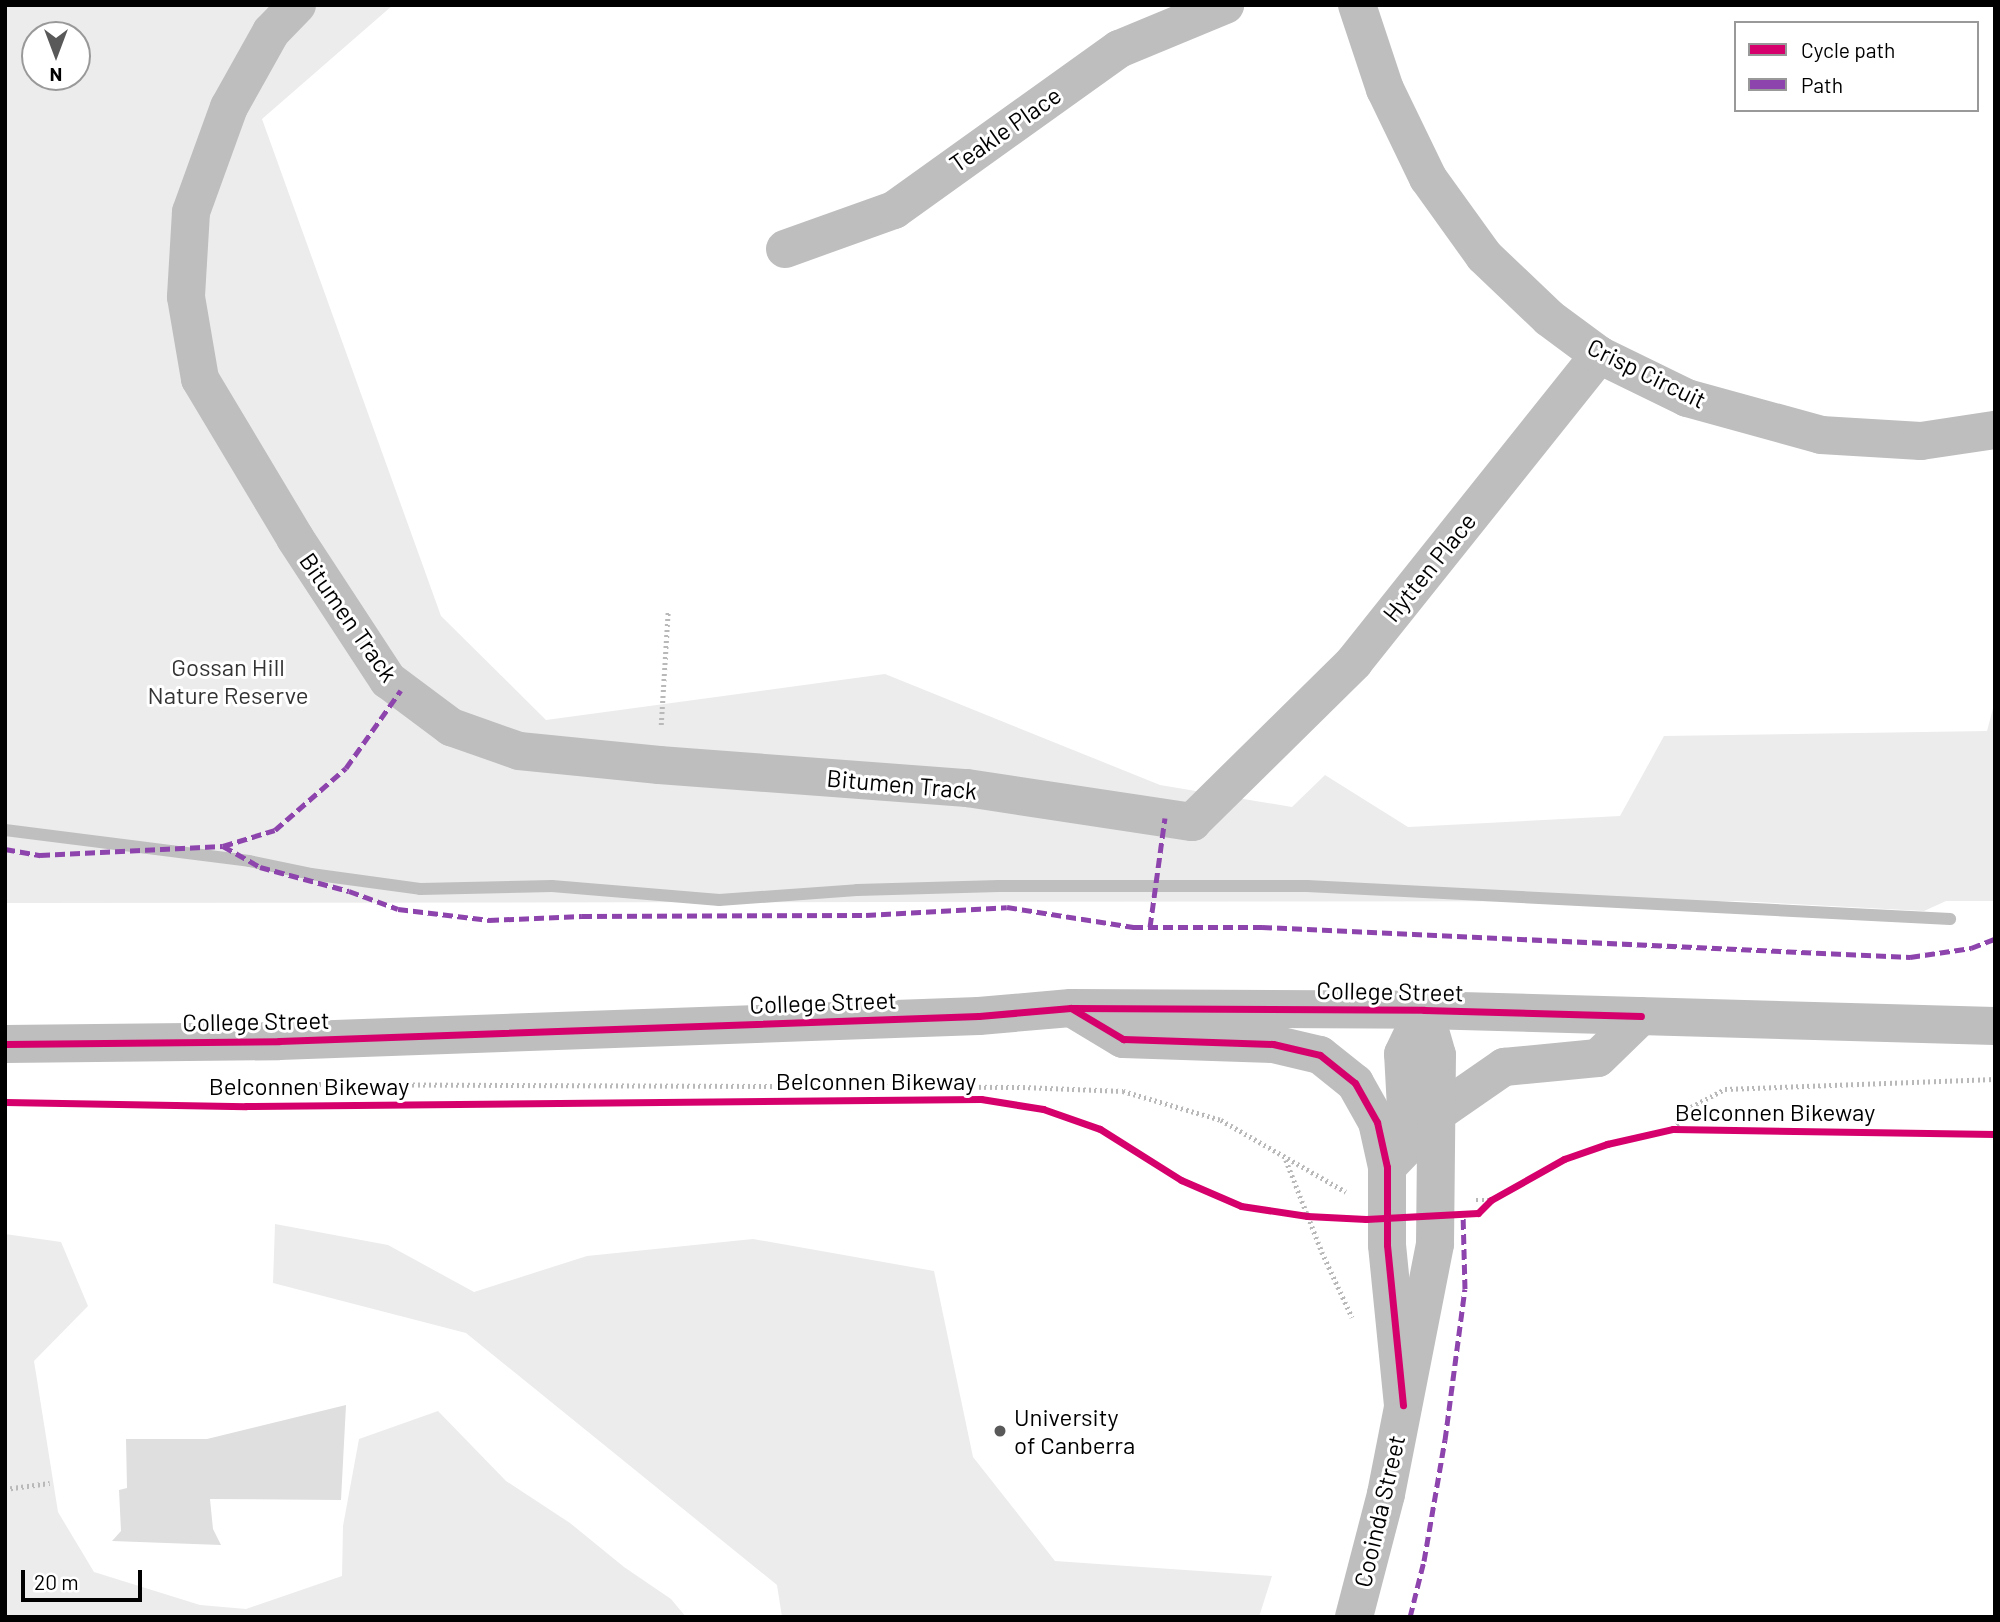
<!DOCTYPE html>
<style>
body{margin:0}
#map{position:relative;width:2000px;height:1622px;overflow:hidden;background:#fff;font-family:Barlow,sans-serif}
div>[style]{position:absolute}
.green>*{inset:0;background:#ececec}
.stream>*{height:12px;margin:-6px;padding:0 6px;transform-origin:6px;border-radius:6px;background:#bfbfbf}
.building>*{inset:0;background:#dfdfdf}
.path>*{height:4.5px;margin-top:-2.25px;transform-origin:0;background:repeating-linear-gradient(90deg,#b9b9b9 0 2px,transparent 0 5.5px)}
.minor>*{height:38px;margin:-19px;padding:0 19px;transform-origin:19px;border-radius:19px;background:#bebebe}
.quiet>*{height:5px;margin-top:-2.5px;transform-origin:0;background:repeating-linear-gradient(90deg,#8e44ad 0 10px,transparent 0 15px)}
.cycleway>*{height:7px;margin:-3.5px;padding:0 3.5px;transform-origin:3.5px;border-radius:3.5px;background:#d6006c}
.dots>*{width:19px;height:19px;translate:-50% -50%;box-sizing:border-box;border:4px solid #fff;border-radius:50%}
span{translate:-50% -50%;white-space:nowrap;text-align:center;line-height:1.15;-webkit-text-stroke:6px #fff;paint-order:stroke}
.street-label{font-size:24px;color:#000}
.park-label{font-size:24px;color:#333}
.poi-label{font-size:24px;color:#000}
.left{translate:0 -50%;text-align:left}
.frame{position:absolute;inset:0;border:7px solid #000;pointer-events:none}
.legend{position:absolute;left:1734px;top:21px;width:245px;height:91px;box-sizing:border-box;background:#fff;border:2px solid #999;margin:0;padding:9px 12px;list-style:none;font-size:21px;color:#000}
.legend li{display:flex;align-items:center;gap:14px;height:35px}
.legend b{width:35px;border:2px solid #999}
.north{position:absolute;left:21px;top:21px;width:70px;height:70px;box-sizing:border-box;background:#fff;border:2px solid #999;border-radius:50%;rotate:180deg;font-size:19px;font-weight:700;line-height:28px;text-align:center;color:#000}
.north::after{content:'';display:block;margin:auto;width:24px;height:32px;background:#595959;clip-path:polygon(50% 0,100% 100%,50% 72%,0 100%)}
.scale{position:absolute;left:21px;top:1570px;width:121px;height:32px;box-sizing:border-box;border:4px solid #000;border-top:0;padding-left:9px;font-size:21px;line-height:24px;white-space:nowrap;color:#000;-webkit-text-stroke:5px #fff;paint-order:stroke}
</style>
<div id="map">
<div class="green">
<div style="clip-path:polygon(evenodd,5px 5px,393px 5px,262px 119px,441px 616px,546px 720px,885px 674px,1160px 785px,1292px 807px,1325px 775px,1408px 827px,1620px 816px,1664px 736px,1987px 731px,1995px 701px,1995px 901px,1946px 901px,1924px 911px,1737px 901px,5px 903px,5px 5px,35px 35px,77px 35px,77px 77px,35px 77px,35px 35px)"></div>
<div style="clip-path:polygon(275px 1224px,388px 1245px,474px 1292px,587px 1256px,753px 1239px,934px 1271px,973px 1457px,1055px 1561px,1272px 1576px,1259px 1617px,782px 1617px,777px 1585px,466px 1333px,273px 1283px)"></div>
<div style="clip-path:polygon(5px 1234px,61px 1242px,88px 1306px,34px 1361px,58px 1512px,94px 1572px,200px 1605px,246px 1609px,342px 1576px,343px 1526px,359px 1439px,438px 1411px,506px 1481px,570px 1523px,624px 1567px,671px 1599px,686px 1617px,5px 1617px)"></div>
</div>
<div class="stream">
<div style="left:5px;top:830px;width:246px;rotate:7.2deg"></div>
<div style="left:249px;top:861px;width:63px;rotate:11.8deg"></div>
<div style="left:311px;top:874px;width:110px;rotate:7.8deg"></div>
<div style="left:420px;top:889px;width:132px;rotate:-1.3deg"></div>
<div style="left:552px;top:886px;width:168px;rotate:4.8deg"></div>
<div style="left:719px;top:900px;width:138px;rotate:-4.1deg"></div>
<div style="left:857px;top:890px;width:142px;rotate:-1.6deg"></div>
<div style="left:999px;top:886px;width:308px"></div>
<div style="left:1307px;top:886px;width:644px;rotate:2.94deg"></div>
</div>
<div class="building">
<div style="clip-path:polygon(346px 1405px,341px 1500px,210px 1499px,213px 1529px,221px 1545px,112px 1541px,121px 1531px,119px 1490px,127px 1488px,126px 1439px,207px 1439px)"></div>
</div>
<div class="path">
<div style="left:661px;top:725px;width:114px;rotate:-86.5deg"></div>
<div style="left:297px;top:1084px;width:726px;rotate:0.24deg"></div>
<div style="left:1023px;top:1087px;width:100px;rotate:2.3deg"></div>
<div style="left:1123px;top:1091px;width:102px;rotate:16.5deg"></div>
<div style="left:1221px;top:1120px;width:144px;rotate:29.9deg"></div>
<div style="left:1673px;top:1129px;width:28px;rotate:-51deg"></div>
<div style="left:1691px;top:1107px;width:38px;rotate:-28deg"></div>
<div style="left:1725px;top:1089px;width:270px;rotate:-2.1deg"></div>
<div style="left:1286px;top:1160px;width:99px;rotate:68.6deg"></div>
<div style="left:1322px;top:1252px;width:72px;rotate:65.2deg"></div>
<div style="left:1476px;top:1200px;width:15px"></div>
<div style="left:5px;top:1489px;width:45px;rotate:-7.6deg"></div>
</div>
<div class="minor">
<div style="left:297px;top:5px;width:37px;rotate:134deg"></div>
<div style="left:271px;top:32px;width:86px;rotate:119.2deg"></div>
<div style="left:229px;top:107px;width:112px;rotate:109.9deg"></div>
<div style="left:191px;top:212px;width:85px;rotate:93.4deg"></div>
<div style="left:186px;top:297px;width:83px;rotate:80.3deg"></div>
<div style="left:200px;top:379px;width:185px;rotate:59.1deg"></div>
<div style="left:295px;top:538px;width:170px;rotate:56.8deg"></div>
<div style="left:388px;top:680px;width:79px;rotate:36.7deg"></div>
<div style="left:451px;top:727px;width:72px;rotate:19.4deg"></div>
<div style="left:519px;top:751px;width:141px;rotate:5.7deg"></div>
<div style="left:659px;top:765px;width:309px;rotate:4.3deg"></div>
<div style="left:967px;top:788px;width:228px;rotate:8.6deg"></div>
<div style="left:1192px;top:822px;width:228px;rotate:-44.6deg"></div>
<div style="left:1354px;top:662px;width:393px;rotate:-51.4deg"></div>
<div style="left:1357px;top:5px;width:89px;rotate:71.6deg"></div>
<div style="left:1385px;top:89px;width:99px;rotate:64.2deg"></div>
<div style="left:1428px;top:178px;width:96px;rotate:54.3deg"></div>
<div style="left:1484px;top:256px;width:90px;rotate:43.6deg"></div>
<div style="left:1549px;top:318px;width:62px;rotate:36.5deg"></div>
<div style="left:1599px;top:355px;width:98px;rotate:26deg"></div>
<div style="left:1687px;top:398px;width:139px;rotate:15.4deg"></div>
<div style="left:1821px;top:435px;width:100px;rotate:3.4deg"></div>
<div style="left:1921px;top:441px;width:75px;rotate:-8.5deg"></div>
<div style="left:785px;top:249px;width:116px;rotate:-19.7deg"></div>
<div style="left:894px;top:210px;width:277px;rotate:-35.6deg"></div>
<div style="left:1119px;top:49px;width:115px;rotate:-22.5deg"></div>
<div style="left:1073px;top:1009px;width:58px;rotate:31deg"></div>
<div style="left:1123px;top:1039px;width:150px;rotate:1.9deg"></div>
<div style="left:1273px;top:1044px;width:48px;rotate:13.2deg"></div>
<div style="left:1320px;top:1055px;width:45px;rotate:38.7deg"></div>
<div style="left:1355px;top:1083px;width:45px;rotate:60.6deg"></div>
<div style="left:1377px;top:1122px;width:46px;rotate:77.5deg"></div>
<div style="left:1387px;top:1167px;width:78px;rotate:90deg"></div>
<div style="left:1387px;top:1245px;width:161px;rotate:84.3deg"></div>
<div style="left:5px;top:1044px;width:274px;rotate:-0.6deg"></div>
<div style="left:279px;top:1041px;width:700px;rotate:-2.05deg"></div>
<div style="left:979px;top:1016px;width:92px;rotate:-5deg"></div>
<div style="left:1071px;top:1008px;width:353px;rotate:0.3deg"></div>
<div style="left:1424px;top:1010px;width:571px;rotate:1.61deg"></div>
<div style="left:1436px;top:1114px;width:83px;rotate:-34.7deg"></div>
<div style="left:1504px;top:1067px;width:94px;rotate:-5.5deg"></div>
<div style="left:1598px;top:1058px;width:60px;rotate:-44.3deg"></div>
<div style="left:1387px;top:1167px;width:30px;rotate:-46deg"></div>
<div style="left:1408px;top:1145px;width:91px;rotate:-93.1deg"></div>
<div style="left:1403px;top:1054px;width:49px;rotate:-64.5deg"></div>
<div style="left:1354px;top:1617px;width:127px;rotate:-75.4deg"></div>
<div style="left:1386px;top:1494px;width:255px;rotate:-78.9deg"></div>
<div style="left:1435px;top:1244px;width:189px;rotate:-89.4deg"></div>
<div style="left:1437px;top:1055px;width:47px;rotate:-106.1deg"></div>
</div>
<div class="quiet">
<div style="left:223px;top:846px;width:43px;rotate:29.6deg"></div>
<div style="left:260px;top:867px;width:92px;rotate:15.1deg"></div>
<div style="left:349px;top:891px;width:52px;rotate:20.2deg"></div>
<div style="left:398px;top:909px;width:92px;rotate:6.9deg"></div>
<div style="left:489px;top:920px;width:93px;rotate:-2.5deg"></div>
<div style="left:582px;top:916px;width:284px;rotate:-0.2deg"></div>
<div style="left:866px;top:915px;width:141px;rotate:-3.2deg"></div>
<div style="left:1007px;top:907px;width:128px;rotate:9deg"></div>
<div style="left:1133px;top:927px;width:129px"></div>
<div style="left:1262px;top:927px;width:649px;rotate:2.65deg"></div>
<div style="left:1910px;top:957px;width:62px;rotate:-8.4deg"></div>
<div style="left:1971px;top:948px;width:26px;rotate:-21deg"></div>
<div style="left:5px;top:849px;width:36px;rotate:10deg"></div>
<div style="left:40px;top:855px;width:183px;rotate:-2.8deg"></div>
<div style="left:223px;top:846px;width:54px;rotate:-17.1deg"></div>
<div style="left:275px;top:830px;width:94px;rotate:-41.1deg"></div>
<div style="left:346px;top:768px;width:95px;rotate:-54.8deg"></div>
<div style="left:1150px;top:927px;width:110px;rotate:-82.2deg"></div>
<div style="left:1410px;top:1617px;width:58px;rotate:-76deg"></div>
<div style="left:1424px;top:1561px;width:123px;rotate:-80.2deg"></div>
<div style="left:1445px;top:1440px;width:152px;rotate:-82.5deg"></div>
<div style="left:1465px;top:1289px;width:74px;rotate:-91.5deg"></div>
</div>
<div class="cycleway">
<div style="left:1071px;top:1008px;width:61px;rotate:30.8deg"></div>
<div style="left:1123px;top:1039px;width:150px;rotate:1.9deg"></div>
<div style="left:1273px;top:1044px;width:48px;rotate:13.2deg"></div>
<div style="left:1320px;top:1055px;width:45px;rotate:38.7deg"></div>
<div style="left:1355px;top:1083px;width:45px;rotate:60.6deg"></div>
<div style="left:1377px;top:1122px;width:46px;rotate:77.5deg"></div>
<div style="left:1387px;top:1167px;width:78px;rotate:90deg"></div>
<div style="left:1387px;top:1245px;width:161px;rotate:84.3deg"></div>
<div style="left:5px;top:1044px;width:274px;rotate:-0.6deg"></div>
<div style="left:279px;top:1041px;width:700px;rotate:-2.05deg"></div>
<div style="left:979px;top:1016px;width:92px;rotate:-5deg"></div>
<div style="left:1071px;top:1008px;width:353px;rotate:0.3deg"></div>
<div style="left:1424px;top:1010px;width:217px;rotate:1.6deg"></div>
<div style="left:5px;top:1102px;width:241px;rotate:1deg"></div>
<div style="left:246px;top:1106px;width:735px;rotate:-0.55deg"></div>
<div style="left:981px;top:1099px;width:63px;rotate:9.2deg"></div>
<div style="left:1043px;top:1109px;width:60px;rotate:19.3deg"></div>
<div style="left:1100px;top:1129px;width:96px;rotate:32.2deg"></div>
<div style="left:1181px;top:1180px;width:65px;rotate:23.4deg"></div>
<div style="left:1241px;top:1206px;width:67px;rotate:8.6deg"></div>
<div style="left:1307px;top:1216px;width:59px;rotate:2.9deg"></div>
<div style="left:1366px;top:1219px;width:112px;rotate:-3.1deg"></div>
<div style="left:1478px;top:1213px;width:18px;rotate:-45deg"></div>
<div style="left:1491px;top:1200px;width:84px;rotate:-29.3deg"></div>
<div style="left:1564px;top:1159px;width:46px;rotate:-19.2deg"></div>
<div style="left:1607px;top:1144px;width:68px;rotate:-12.8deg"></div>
<div style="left:1673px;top:1129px;width:322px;rotate:0.9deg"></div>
</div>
<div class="dots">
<div style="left:1000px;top:1431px;background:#595959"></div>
</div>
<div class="street-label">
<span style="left:1005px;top:129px;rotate:-35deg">Teakle Place</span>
<span style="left:1647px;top:373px;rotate:26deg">Crisp Circuit</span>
<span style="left:1429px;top:567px;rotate:-51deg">Hytten Place</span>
<span style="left:349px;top:617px;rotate:55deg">Bitumen Track</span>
<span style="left:902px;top:784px;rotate:5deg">Bitumen Track</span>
<span style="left:1390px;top:991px;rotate:1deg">College Street</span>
<span style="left:823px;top:1002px;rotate:-2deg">College Street</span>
<span style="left:256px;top:1021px;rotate:-1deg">College Street</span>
<span style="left:876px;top:1081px">Belconnen Bikeway</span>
<span style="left:309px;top:1086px">Belconnen Bikeway</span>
<span style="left:1775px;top:1112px">Belconnen Bikeway</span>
<span style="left:1379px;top:1511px;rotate:-77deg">Cooinda Street</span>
</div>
<div class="park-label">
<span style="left:228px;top:681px">Gossan Hill<br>Nature Reserve</span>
</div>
<div class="poi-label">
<span class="left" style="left:1014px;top:1431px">University<br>of Canberra</span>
</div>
<div class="frame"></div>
<ul class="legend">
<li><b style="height:9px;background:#d6006c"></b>Cycle path</li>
<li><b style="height:9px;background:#8e44ad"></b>Path</li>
</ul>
<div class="north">N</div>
<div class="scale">20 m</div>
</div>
